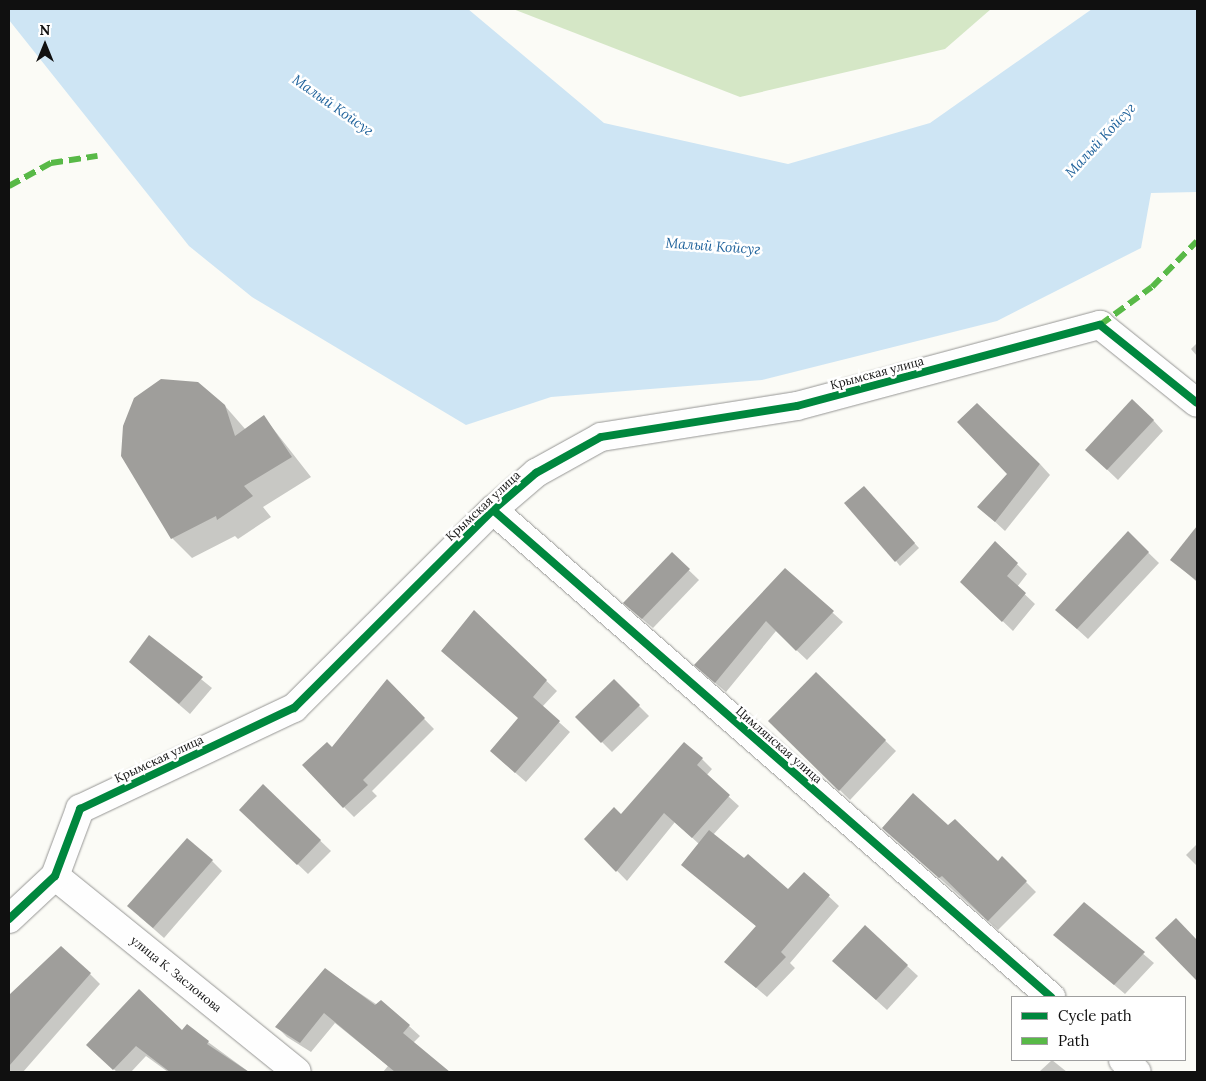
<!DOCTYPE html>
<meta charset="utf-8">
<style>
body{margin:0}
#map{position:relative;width:1206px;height:1081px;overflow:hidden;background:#fbfbf6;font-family:Lora,serif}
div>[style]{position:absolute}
.forest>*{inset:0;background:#d5e7c6}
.water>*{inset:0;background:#cee5f4}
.shadow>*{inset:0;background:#0003}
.building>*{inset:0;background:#9f9e9b}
.roads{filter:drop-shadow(0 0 1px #969694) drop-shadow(0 0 1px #969694)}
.minor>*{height:28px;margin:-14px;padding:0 14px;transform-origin:14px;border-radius:14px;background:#fefefe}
.quiet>*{height:6px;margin-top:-3px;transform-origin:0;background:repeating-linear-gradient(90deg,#58b947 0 12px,transparent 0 18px)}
.cycleway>*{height:8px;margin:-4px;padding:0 4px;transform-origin:4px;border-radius:4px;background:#00873e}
span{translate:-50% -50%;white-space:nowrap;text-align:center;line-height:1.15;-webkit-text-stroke:5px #fff;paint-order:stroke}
.street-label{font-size:12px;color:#101010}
.water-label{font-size:14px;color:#1f629b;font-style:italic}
.frame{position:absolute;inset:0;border:10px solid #101010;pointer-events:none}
.legend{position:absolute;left:1011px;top:996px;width:175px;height:65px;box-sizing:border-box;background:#fff;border:1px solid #9f9f9f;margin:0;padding:6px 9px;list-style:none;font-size:15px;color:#101010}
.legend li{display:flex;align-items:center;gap:10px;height:25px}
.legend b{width:25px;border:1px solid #9f9f9f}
.north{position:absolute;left:20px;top:20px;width:50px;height:50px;-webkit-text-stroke:4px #fff;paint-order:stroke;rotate:0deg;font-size:14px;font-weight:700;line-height:20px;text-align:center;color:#101010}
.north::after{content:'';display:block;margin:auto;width:18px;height:22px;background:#101010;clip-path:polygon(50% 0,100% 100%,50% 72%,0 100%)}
</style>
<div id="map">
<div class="forest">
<div style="clip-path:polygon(513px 9px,991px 9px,945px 49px,740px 97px)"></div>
</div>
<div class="water">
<div style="clip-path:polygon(9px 9px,468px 9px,604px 123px,788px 164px,930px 123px,1092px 9px,1197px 9px,1197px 192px,1151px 193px,1141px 248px,997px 321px,762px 380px,551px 397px,466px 425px,252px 297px,189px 246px,9px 20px)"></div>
</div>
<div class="shadow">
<div style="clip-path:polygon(1197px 343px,1197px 356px,1191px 349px)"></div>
<div style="clip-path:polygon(225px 406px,246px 430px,264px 417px,311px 477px,263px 507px,271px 517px,238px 539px,235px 536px,192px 558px,172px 538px)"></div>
<div style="clip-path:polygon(1153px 420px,1163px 431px,1118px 480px,1097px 460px)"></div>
<div style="clip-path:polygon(1040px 464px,1050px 475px,1005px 531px,979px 507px)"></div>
<div style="clip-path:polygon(868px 493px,919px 548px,900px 566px,896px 561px)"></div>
<div style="clip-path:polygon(1128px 533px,1159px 563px,1088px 639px,1067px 620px)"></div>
<div style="clip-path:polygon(1192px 535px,1197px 539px,1197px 582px,1172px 560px)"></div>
<div style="clip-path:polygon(995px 543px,1027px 574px,1017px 587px,1035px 604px,1013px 631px,972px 592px)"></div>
<div style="clip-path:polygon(672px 554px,699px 580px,653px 628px,635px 613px)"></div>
<div style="clip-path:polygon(785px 570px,843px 622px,807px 660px,776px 631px,726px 692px,706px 675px)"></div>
<div style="clip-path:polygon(474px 612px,557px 691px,542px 707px,570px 732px,526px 782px,502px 761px,519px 719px)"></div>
<div style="clip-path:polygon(149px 637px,212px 688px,190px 714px,141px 672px)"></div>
<div style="clip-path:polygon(816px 674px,896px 751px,850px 800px,769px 721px)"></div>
<div style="clip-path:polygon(387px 681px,434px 729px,372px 791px,377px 796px,354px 817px,344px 807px,332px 749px)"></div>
<div style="clip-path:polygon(614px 681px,649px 716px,612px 752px,577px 717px)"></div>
<div style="clip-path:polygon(702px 759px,712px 769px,706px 776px,739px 806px,713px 835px,788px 891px,804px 873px,839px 906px,790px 963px,795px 968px,767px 997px,726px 962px,757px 927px,683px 865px,699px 844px,675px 822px,627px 881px,586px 839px)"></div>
<div style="clip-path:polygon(263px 786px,331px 851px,308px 874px,251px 820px)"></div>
<div style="clip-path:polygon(948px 827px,998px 863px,1002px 858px,1036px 892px,998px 930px,883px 828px)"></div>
<div style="clip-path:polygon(1197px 844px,1197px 866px,1186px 855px)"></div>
<div style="clip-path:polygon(212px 861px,222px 871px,164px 938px,139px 916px)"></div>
<div style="clip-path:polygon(1084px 904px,1154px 963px,1125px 994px,1055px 935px)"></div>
<div style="clip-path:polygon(865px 927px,918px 976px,887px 1010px,844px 971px)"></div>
<div style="clip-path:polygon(325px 970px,409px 1026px,420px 1036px,413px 1043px,449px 1072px,383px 1072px,388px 1066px,335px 1023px,311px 1052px,287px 1037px,277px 1027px)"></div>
<div style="clip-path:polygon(90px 974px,100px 984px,23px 1072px,9px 1072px,9px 997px,26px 979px)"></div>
<div style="clip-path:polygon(182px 1031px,208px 1042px,249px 1072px,168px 1072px,146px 1056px,131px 1072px,117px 1072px,98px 1055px)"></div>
<div style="clip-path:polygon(1052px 1060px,1067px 1072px,1039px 1072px)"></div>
</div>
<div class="building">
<div style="clip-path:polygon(161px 379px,198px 382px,225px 405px,235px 436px,264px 415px,292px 457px,244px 486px,253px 496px,217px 520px,216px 516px,171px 539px,121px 456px,123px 426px,134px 398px)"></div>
<div style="clip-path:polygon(1132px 399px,1154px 420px,1107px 470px,1085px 450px)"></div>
<div style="clip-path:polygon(977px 403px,1040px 464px,995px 522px,977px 507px,1007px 474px,957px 422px)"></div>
<div style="clip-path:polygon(864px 486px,915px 543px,895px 562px,844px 503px)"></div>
<div style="clip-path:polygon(1197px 526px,1197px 581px,1170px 560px)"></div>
<div style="clip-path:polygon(1128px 531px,1149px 552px,1077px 629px,1055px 610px)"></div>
<div style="clip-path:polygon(995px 541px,1018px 563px,1007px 576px,1026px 593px,1002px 622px,960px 582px)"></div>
<div style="clip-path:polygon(672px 552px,690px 569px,642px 619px,623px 603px)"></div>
<div style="clip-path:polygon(785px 568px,834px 611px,796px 651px,766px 621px,715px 683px,694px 665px)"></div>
<div style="clip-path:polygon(474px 610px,547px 680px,533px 697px,560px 721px,515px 773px,490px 751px,518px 718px,441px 651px)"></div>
<div style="clip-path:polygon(149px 635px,203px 677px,179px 704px,129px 662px)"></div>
<div style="clip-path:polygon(816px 672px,886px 740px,839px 791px,768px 721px)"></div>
<div style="clip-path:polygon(387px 679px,425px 718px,363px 780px,368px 785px,343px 808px,302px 765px,327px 742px,332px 747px)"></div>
<div style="clip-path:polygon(614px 679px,640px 705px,601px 743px,575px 717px)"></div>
<div style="clip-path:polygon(684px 742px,703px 758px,697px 765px,730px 795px,692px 838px,664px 813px,616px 872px,584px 839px,614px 807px,621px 814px)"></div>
<div style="clip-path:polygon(263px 784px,321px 840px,297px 865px,239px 810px)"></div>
<div style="clip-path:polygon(913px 793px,948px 825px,955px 819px,998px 861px,1002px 856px,1027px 881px,988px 921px,942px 876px,939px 878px,882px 828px)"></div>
<div style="clip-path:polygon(709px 830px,744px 858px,748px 854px,788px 889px,804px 872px,830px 895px,781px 952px,786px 957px,756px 988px,724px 962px,756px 926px,681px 865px)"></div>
<div style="clip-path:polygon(187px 838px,213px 860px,153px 928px,127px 906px)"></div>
<div style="clip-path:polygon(1084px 902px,1145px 952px,1114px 985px,1053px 935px)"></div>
<div style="clip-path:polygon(1176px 918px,1197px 940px,1197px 981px,1155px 938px)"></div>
<div style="clip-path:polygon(865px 925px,908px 965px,876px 1000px,832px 961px)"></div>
<div style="clip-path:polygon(61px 946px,91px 973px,9px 1066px,9px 995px)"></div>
<div style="clip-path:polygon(325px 968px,375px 1005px,381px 1000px,410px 1025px,403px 1033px,450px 1072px,395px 1072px,324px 1013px,300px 1043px,275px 1027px)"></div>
<div style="clip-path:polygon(139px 989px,182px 1030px,187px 1024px,209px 1041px,207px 1044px,249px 1072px,170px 1072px,136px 1046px,113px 1070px,86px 1045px)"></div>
</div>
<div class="roads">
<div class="minor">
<div style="left:493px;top:510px;width:741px;rotate:41.11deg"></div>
<div style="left:55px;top:876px;width:311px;rotate:39deg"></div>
<div style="left:9px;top:919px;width:63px;rotate:-43.1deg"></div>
<div style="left:55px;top:876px;width:72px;rotate:-69.5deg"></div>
<div style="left:80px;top:809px;width:237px;rotate:-25.3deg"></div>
<div style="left:294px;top:708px;width:281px;rotate:-44.9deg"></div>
<div style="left:493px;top:510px;width:57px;rotate:-40.7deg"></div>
<div style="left:536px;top:473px;width:74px;rotate:-29deg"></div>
<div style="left:601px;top:437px;width:198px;rotate:-9deg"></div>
<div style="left:797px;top:406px;width:314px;rotate:-15deg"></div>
<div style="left:1100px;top:325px;width:124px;rotate:38.8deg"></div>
<div style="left:1123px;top:1060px;width:18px;rotate:41deg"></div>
</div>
</div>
<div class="quiet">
<div style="left:9px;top:186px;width:48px;rotate:-28.7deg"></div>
<div style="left:51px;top:163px;width:47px;rotate:-8.7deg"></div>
<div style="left:1100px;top:325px;width:64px;rotate:-36.2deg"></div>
<div style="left:1152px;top:287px;width:64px;rotate:-45.6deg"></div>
</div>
<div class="cycleway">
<div style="left:493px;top:510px;width:741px;rotate:41.11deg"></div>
<div style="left:9px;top:919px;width:63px;rotate:-43.1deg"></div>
<div style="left:55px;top:876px;width:72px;rotate:-69.5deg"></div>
<div style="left:80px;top:809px;width:237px;rotate:-25.3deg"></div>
<div style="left:294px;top:708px;width:281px;rotate:-44.9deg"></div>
<div style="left:493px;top:510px;width:57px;rotate:-40.7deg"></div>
<div style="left:536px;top:473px;width:74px;rotate:-29deg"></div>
<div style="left:601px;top:437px;width:198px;rotate:-9deg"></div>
<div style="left:797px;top:406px;width:314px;rotate:-15deg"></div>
<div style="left:1100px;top:325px;width:124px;rotate:38.8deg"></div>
</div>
<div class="street-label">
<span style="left:877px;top:373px;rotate:-15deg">Крымская улица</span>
<span style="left:483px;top:506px;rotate:-43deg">Крымская улица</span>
<span style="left:779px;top:745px;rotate:41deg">Цимлянская улица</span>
<span style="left:159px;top:759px;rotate:-25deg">Крымская улица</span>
<span style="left:176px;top:974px;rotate:39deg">улица К. Заслонова</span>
</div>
<div class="water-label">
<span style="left:333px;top:105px;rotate:35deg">Малый Койсуг</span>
<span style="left:1100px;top:140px;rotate:-47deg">Малый Койсуг</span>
<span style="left:713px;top:246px;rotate:4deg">Малый Койсуг</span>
</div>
<div class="frame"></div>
<ul class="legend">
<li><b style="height:6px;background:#00873e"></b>Cycle path</li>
<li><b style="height:6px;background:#58b947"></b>Path</li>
</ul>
<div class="north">N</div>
</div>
